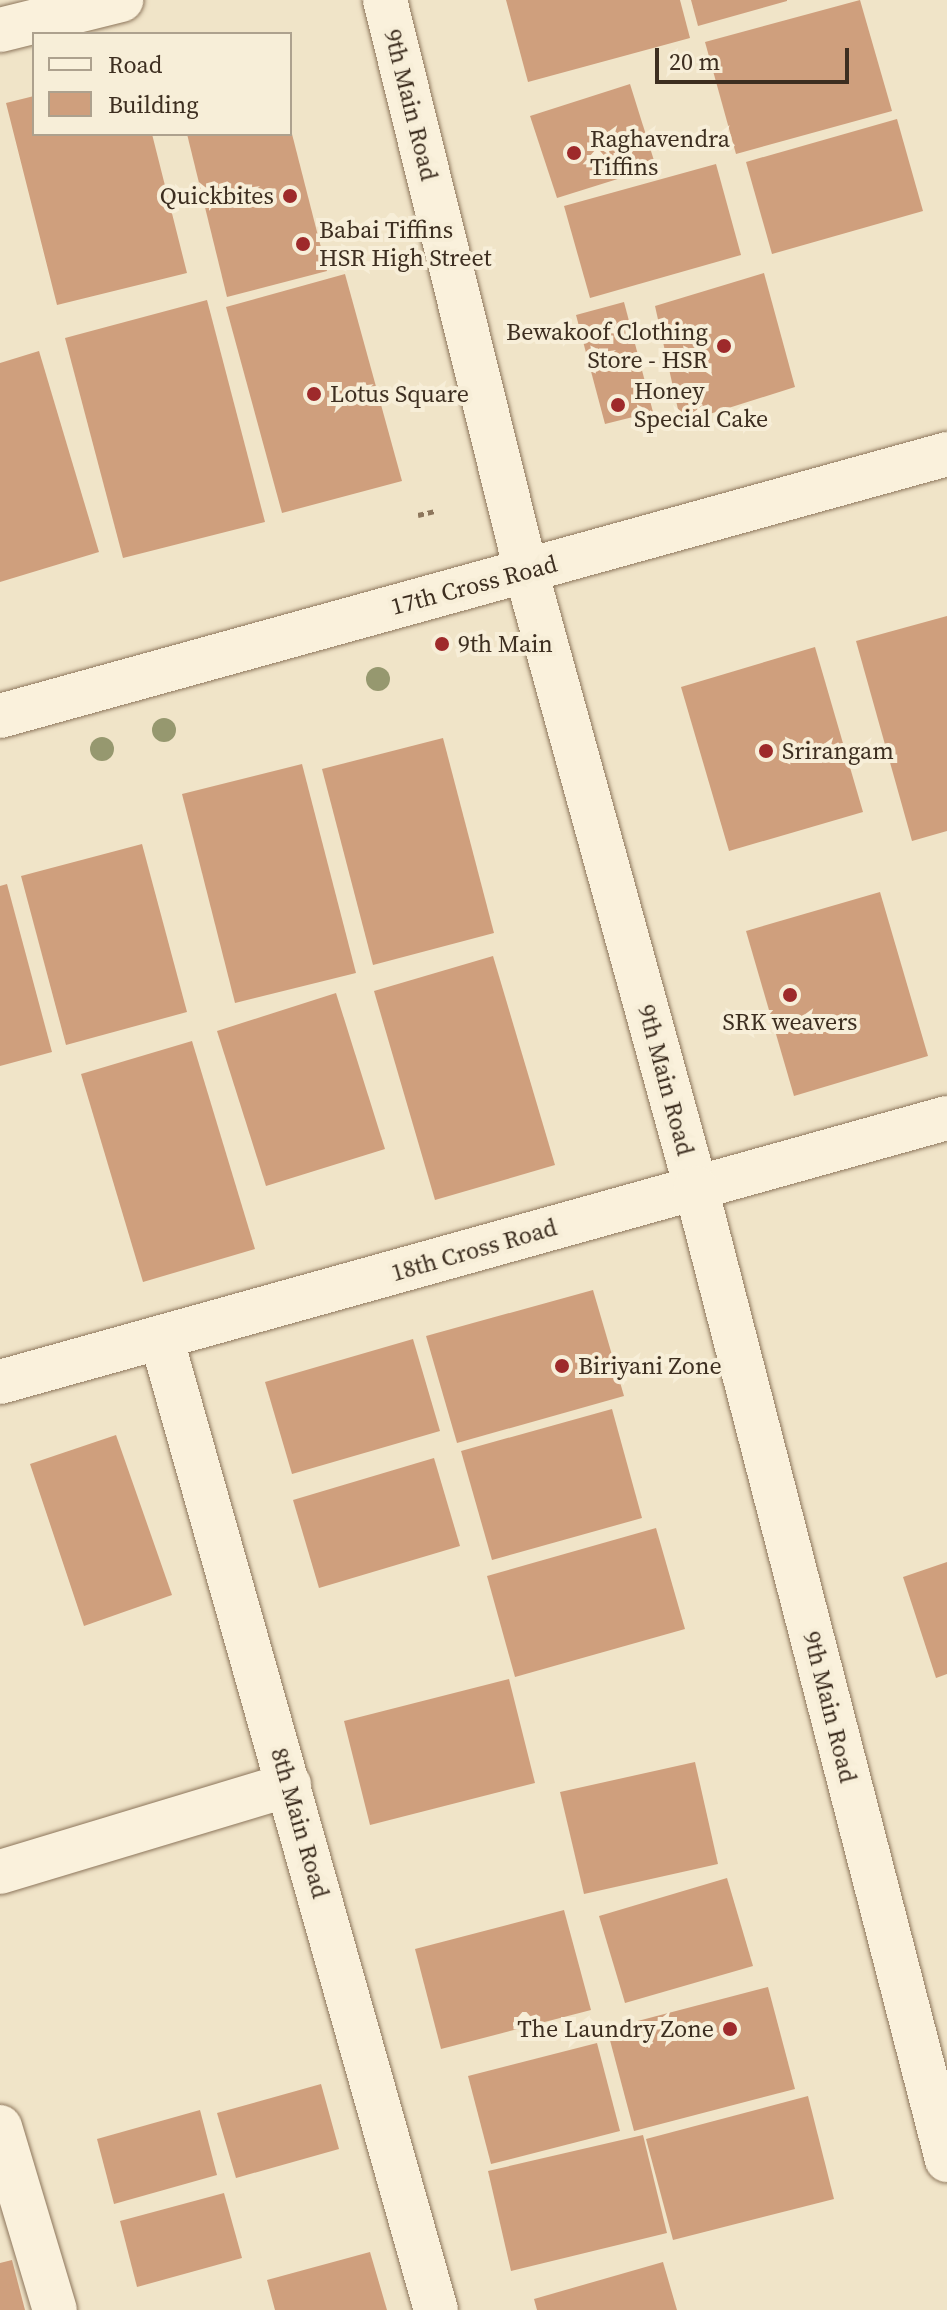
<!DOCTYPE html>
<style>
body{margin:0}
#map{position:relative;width:947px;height:2310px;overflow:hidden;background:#f0e4c8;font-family:"Source Serif 4",serif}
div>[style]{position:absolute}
.building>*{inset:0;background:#cf9f7d}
.path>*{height:5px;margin-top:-2.5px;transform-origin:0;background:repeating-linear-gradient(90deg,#8d765c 0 6px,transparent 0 10px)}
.roads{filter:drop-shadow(0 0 2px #8d765c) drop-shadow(0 0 2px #8d765c)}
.street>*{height:44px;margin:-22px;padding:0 22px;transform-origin:22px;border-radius:22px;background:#faf1dc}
.secondary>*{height:44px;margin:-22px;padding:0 22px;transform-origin:22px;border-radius:22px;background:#faf1dc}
.trees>*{width:24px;height:24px;margin:-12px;border-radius:50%;background:#96986f}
.dots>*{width:22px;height:22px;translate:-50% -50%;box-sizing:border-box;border:4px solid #f7eed8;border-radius:50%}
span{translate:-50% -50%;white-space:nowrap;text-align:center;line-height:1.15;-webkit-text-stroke:8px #f7eed8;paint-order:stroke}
.street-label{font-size:24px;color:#3d2e20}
.poi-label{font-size:24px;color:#3d2e20}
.left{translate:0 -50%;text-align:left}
.right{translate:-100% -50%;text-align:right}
.legend{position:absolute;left:32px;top:32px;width:260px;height:104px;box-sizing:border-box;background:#f7eed8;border:2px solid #ada18e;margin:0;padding:10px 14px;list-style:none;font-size:24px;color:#3d2e20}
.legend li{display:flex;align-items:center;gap:16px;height:40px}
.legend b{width:40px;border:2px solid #ada18e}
.scale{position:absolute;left:655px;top:48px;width:194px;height:36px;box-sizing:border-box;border:4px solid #3d2e20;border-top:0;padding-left:10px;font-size:24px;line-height:28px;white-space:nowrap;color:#3d2e20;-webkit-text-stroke:6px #f7eed8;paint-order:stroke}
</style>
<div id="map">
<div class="building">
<div style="clip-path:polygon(506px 0,680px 0,690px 38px,528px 82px)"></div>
<div style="clip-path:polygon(691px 0,787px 0,787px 1px,698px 26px)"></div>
<div style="clip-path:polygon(860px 0,892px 111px,736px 154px,705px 42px)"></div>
<div style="clip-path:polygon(630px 84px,656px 167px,557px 198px,530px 116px)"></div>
<div style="clip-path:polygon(34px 96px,34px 134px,152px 134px,187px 273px,57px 305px,6px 103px)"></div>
<div style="clip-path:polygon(897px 119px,923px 211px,772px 254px,746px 162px)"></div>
<div style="clip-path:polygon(187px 134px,292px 134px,327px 271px,227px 297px)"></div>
<div style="clip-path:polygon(716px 164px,741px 255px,590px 298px,564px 206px)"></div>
<div style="clip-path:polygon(764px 273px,795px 387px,681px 423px,655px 306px)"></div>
<div style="clip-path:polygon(345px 274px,402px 481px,282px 513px,226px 307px)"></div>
<div style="clip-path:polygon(207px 300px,265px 522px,123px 558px,65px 338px)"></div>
<div style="clip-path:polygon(624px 302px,653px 412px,605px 424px,576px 315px)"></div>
<div style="clip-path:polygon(39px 351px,99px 552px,0 582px,0 363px)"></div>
<div style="clip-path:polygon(947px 616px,947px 831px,912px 841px,856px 641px)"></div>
<div style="clip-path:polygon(815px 647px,863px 812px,729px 851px,681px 687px)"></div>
<div style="clip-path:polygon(443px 738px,494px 933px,373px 965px,322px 769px)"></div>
<div style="clip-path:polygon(302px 764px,356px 973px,235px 1003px,182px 794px)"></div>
<div style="clip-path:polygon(142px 844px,187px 1012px,66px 1045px,21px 876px)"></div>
<div style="clip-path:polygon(7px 884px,52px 1052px,0 1066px,0 886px)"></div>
<div style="clip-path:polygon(880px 892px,928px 1056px,794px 1096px,746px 931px)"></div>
<div style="clip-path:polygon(493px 956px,555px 1165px,435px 1200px,374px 991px)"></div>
<div style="clip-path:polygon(336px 993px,385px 1149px,266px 1186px,217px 1031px)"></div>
<div style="clip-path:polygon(192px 1041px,255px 1249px,143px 1282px,81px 1074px)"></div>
<div style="clip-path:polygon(593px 1290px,624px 1396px,457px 1443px,426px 1336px)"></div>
<div style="clip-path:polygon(413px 1339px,440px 1431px,292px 1474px,265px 1382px)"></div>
<div style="clip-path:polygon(612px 1409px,642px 1518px,492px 1560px,461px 1451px)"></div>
<div style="clip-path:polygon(116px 1435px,172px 1595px,84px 1626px,30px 1464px)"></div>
<div style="clip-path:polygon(434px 1458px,460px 1546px,319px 1588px,293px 1500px)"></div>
<div style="clip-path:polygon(656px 1528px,685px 1629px,515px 1677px,487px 1576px)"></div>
<div style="clip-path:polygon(947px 1562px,947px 1674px,936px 1678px,903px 1577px)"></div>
<div style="clip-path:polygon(509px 1679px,535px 1783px,370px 1825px,344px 1721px)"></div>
<div style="clip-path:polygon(695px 1762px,718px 1864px,584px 1894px,560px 1792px)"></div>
<div style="clip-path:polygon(727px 1878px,753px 1966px,625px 2003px,599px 1916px)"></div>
<div style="clip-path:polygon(564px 1910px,591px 2010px,441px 2049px,415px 1949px)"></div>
<div style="clip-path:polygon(768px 1987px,795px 2089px,634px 2131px,607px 2029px)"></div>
<div style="clip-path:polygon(597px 2043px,620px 2131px,491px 2164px,468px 2076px)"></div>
<div style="clip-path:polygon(321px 2084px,339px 2149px,236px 2178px,217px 2113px)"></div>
<div style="clip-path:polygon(808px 2096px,834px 2199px,673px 2240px,646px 2139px)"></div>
<div style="clip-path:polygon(200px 2110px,217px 2175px,114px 2204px,97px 2139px)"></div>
<div style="clip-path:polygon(643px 2135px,667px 2233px,511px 2271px,488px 2171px)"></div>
<div style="clip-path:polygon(224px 2193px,242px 2258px,137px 2287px,120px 2221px)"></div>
<div style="clip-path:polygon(370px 2252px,387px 2310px,275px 2310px,267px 2280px)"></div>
<div style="clip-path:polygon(12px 2260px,25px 2310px,0 2310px,0 2263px)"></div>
<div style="clip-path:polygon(663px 2262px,677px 2310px,537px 2310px,534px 2299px)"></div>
</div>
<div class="path">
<div style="left:418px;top:515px;width:17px;rotate:-13deg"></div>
</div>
<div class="roads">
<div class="street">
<div style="left:0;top:30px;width:125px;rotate:-13.9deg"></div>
<div style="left:161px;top:1337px;width:1011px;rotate:74.22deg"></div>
<div style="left:0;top:1382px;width:983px;rotate:-15.58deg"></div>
<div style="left:0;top:1872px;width:302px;rotate:-16.8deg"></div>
<div style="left:0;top:2127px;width:191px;rotate:73.3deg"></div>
</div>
<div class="secondary">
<div style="left:385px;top:0;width:588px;rotate:76.13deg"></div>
<div style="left:526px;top:571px;width:640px;rotate:74.6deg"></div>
<div style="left:696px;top:1188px;width:1004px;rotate:75.52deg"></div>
<div style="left:0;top:716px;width:983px;rotate:-15.46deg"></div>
</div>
</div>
<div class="trees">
<div style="left:378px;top:679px"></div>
<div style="left:164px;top:730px"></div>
<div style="left:102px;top:749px"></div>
</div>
<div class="dots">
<div style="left:574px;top:153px;background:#9e2a2b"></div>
<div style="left:290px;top:196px;background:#9e2a2b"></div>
<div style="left:303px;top:244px;background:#9e2a2b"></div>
<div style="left:724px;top:346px;background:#9e2a2b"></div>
<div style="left:314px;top:394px;background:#9e2a2b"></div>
<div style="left:618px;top:405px;background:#9e2a2b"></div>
<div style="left:442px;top:644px;background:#9e2a2b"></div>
<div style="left:766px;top:751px;background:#9e2a2b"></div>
<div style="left:790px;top:995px;background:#9e2a2b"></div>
<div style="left:562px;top:1366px;background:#9e2a2b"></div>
<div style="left:730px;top:2029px;background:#9e2a2b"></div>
</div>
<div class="street-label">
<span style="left:411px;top:105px;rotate:76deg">9th Main Road</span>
<span style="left:474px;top:585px;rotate:-15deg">17th Cross Road</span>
<span style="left:666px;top:1080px;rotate:75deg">9th Main Road</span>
<span style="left:474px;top:1250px;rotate:-16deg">18th Cross Road</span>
<span style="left:830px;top:1707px;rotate:76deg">9th Main Road</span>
<span style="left:300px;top:1823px;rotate:74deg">8th Main Road</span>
</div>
<div class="poi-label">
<span class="left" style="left:590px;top:153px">Raghavendra<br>Tiffins</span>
<span class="right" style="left:274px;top:196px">Quickbites</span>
<span class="left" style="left:319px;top:244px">Babai Tiffins<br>HSR High Street</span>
<span class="right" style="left:708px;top:346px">Bewakoof Clothing<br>Store - HSR</span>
<span class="left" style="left:634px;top:405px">Honey<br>Special Cake</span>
<span class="left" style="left:330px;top:394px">Lotus Square</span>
<span class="left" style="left:458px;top:644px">9th Main</span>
<span class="left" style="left:782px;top:751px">Srirangam</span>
<span style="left:790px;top:1022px">SRK weavers</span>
<span class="left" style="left:578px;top:1366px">Biriyani Zone</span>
<span class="right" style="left:714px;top:2029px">The Laundry Zone</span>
</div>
<ul class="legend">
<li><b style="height:10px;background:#faf1dc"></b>Road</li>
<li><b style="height:22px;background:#cf9f7d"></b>Building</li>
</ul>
<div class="scale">20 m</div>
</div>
